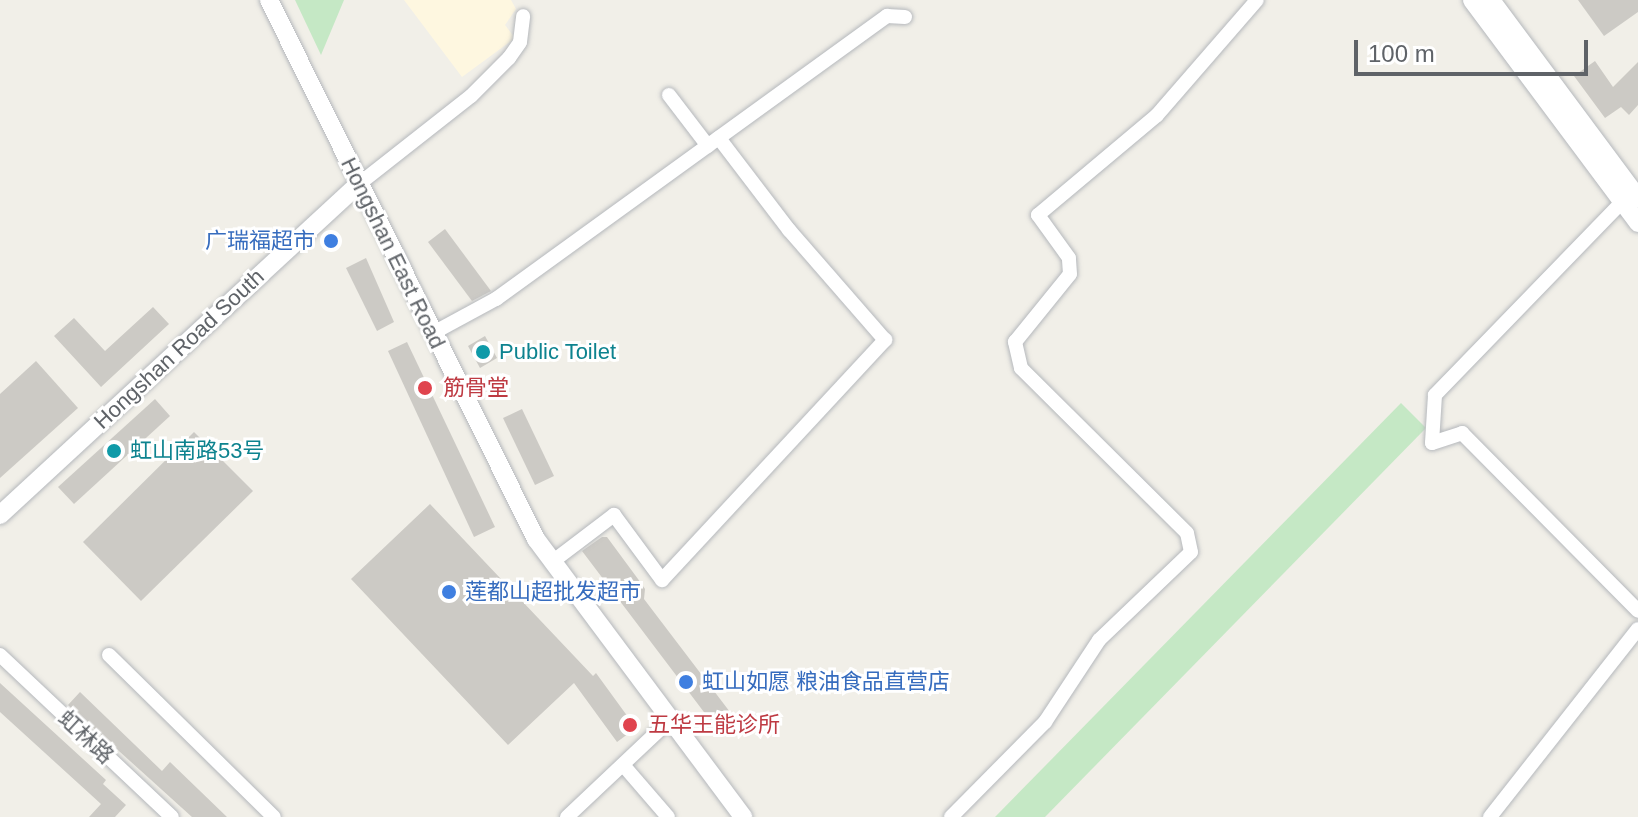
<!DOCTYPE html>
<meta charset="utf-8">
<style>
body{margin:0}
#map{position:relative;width:1638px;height:817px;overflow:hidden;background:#f1efe8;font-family:Helvetica,"Noto Sans SC",sans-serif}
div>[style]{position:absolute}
.commercial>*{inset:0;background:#fef7e0}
.green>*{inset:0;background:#c5e8c5}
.building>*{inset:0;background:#cccac5}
.roads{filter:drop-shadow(0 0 2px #b5b8bc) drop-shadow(0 0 2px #b5b8bc)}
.street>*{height:14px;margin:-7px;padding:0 7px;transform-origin:7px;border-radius:7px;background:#fff}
.secondary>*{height:18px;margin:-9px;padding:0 9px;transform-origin:9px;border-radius:9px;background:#fff}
.dots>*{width:22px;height:22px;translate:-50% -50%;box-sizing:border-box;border:4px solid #fff;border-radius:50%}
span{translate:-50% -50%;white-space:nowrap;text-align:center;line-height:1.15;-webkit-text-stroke:6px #fff;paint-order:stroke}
.shop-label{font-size:22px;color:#366cbe}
.right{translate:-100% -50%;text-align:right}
.left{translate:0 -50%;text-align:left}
.street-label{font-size:22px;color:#5f6368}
.culture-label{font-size:22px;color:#0d838f}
.health-label{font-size:22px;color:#be3a42}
.scale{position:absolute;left:1354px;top:40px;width:234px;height:36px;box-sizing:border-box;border:4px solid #5f6368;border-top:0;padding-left:10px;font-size:24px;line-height:28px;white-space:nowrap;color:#5f6368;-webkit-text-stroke:6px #fff;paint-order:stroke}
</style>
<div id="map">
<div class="commercial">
<div style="clip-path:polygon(404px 0,511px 0,516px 9px,505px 25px,515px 38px,462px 77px)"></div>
</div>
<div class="green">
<div style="clip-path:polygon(295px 0,344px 0,321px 55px)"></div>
<div style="clip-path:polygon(1401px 403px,1426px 428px,1045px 817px,995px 817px)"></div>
</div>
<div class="building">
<div style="clip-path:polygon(1578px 0,1638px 0,1638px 12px,1604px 36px)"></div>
<div style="clip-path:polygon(1595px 61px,1613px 87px,1638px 62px,1638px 105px,1629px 115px,1621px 107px,1605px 118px,1574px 76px)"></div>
<div style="clip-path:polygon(445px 229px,491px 291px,472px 301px,428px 242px)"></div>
<div style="clip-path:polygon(366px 258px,394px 322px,377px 331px,346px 268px)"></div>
<div style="clip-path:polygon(153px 307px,169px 324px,101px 387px,54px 336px,74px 318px,105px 351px)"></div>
<div style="clip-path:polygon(485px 336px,497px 358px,480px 368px,468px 346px)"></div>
<div style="clip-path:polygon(407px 342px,495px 527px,474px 537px,388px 351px)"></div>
<div style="clip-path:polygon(36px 361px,78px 408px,0 478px,0 394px)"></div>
<div style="clip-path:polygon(155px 399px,170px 416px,74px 504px,58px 487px)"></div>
<div style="clip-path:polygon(522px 409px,554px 476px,535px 485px,503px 418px)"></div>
<div style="clip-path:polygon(194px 432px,253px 491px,141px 601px,83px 542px)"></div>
<div style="clip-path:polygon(430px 504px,593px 676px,596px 673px,636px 728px,617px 742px,574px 683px,508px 745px,351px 579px)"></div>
<div style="clip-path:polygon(602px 537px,607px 537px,638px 579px,645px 589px,644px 599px,733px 716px,716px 728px,582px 551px)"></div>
<div style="clip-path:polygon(0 683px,106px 780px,103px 784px,126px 805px,115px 817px,89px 817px,101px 804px,0 712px)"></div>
<div style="clip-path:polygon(80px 692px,162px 771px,170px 762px,227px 817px,192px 817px,68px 705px)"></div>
</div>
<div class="roads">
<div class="street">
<div style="left:669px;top:95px;width:64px;rotate:52.6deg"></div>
<div style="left:359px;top:184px;width:142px;rotate:-38.2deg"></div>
<div style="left:471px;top:96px;width:54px;rotate:-45deg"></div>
<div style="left:509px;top:58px;width:19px;rotate:-55deg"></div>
<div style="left:520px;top:42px;width:26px;rotate:-83deg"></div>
<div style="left:1622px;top:202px;width:269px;rotate:134.1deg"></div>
<div style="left:1435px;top:395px;width:48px;rotate:93.6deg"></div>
<div style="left:1432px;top:443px;width:32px;rotate:-18deg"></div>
<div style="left:1462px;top:433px;width:250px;rotate:45.3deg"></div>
<div style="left:433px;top:333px;width:72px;rotate:-28.4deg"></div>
<div style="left:496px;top:299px;width:483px;rotate:-35.9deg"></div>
<div style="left:887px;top:16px;width:18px;rotate:3deg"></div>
<div style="left:552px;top:562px;width:78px;rotate:-37.2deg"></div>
<div style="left:614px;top:515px;width:81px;rotate:53.6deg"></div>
<div style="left:662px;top:580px;width:328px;rotate:-47.1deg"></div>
<div style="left:885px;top:340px;width:146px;rotate:-131.1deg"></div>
<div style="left:789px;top:230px;width:116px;rotate:-127.3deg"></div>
<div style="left:0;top:655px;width:236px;rotate:43.3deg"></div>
<div style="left:109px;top:655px;width:231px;rotate:44.5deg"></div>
<div style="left:624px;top:766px;width:67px;rotate:49.2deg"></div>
<div style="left:567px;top:817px;width:143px;rotate:-43.3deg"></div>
<div style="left:951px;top:817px;width:134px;rotate:-45.3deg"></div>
<div style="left:1045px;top:722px;width:98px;rotate:-56.6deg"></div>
<div style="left:1099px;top:640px;width:127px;rotate:-43.7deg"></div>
<div style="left:1191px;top:552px;width:19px;rotate:-102deg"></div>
<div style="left:1187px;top:533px;width:234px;rotate:-135.2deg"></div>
<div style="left:1021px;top:368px;width:27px;rotate:-103deg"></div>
<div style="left:1015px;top:342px;width:87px;rotate:-51deg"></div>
<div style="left:1070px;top:274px;width:16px;rotate:-94deg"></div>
<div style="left:1069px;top:258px;width:53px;rotate:-125.8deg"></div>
<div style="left:1038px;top:215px;width:155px;rotate:-40deg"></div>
<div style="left:1157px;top:115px;width:152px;rotate:-49deg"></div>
<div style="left:1490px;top:817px;width:239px;rotate:-51.8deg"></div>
</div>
<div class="secondary">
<div style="left:269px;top:0;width:602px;rotate:63.65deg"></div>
<div style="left:536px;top:539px;width:347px;rotate:53.3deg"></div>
<div style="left:1472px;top:0;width:278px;rotate:53.3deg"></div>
<div style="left:1491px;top:0;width:247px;rotate:53.4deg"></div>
<div style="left:0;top:515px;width:488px;rotate:-42.7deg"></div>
</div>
</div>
<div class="dots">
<div style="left:331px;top:241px;background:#3f7fe0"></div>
<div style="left:483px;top:352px;background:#0f9aa8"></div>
<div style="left:425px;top:388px;background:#e0444e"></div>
<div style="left:114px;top:451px;background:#0f9aa8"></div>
<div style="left:449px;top:592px;background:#3f7fe0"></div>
<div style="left:686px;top:682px;background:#3f7fe0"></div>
<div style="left:630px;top:725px;background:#e0444e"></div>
</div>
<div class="shop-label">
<span class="right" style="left:315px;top:241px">广瑞福超市</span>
<span class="left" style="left:465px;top:592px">莲都山超批发超市</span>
<span class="left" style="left:702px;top:682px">虹山如愿 粮油食品直营店</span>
</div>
<div class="street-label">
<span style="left:393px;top:253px;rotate:64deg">Hongshan East Road</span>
<span style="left:179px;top:349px;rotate:-43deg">Hongshan Road South</span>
<span style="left:86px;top:737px;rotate:43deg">虹林路</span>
</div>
<div class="culture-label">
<span class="left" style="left:499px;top:352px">Public Toilet</span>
<span class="left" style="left:130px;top:451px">虹山南路53号</span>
</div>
<div class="health-label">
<span class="left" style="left:443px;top:388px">筋骨堂</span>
<span class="left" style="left:648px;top:725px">五华王能诊所</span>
</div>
<div class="scale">100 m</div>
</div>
